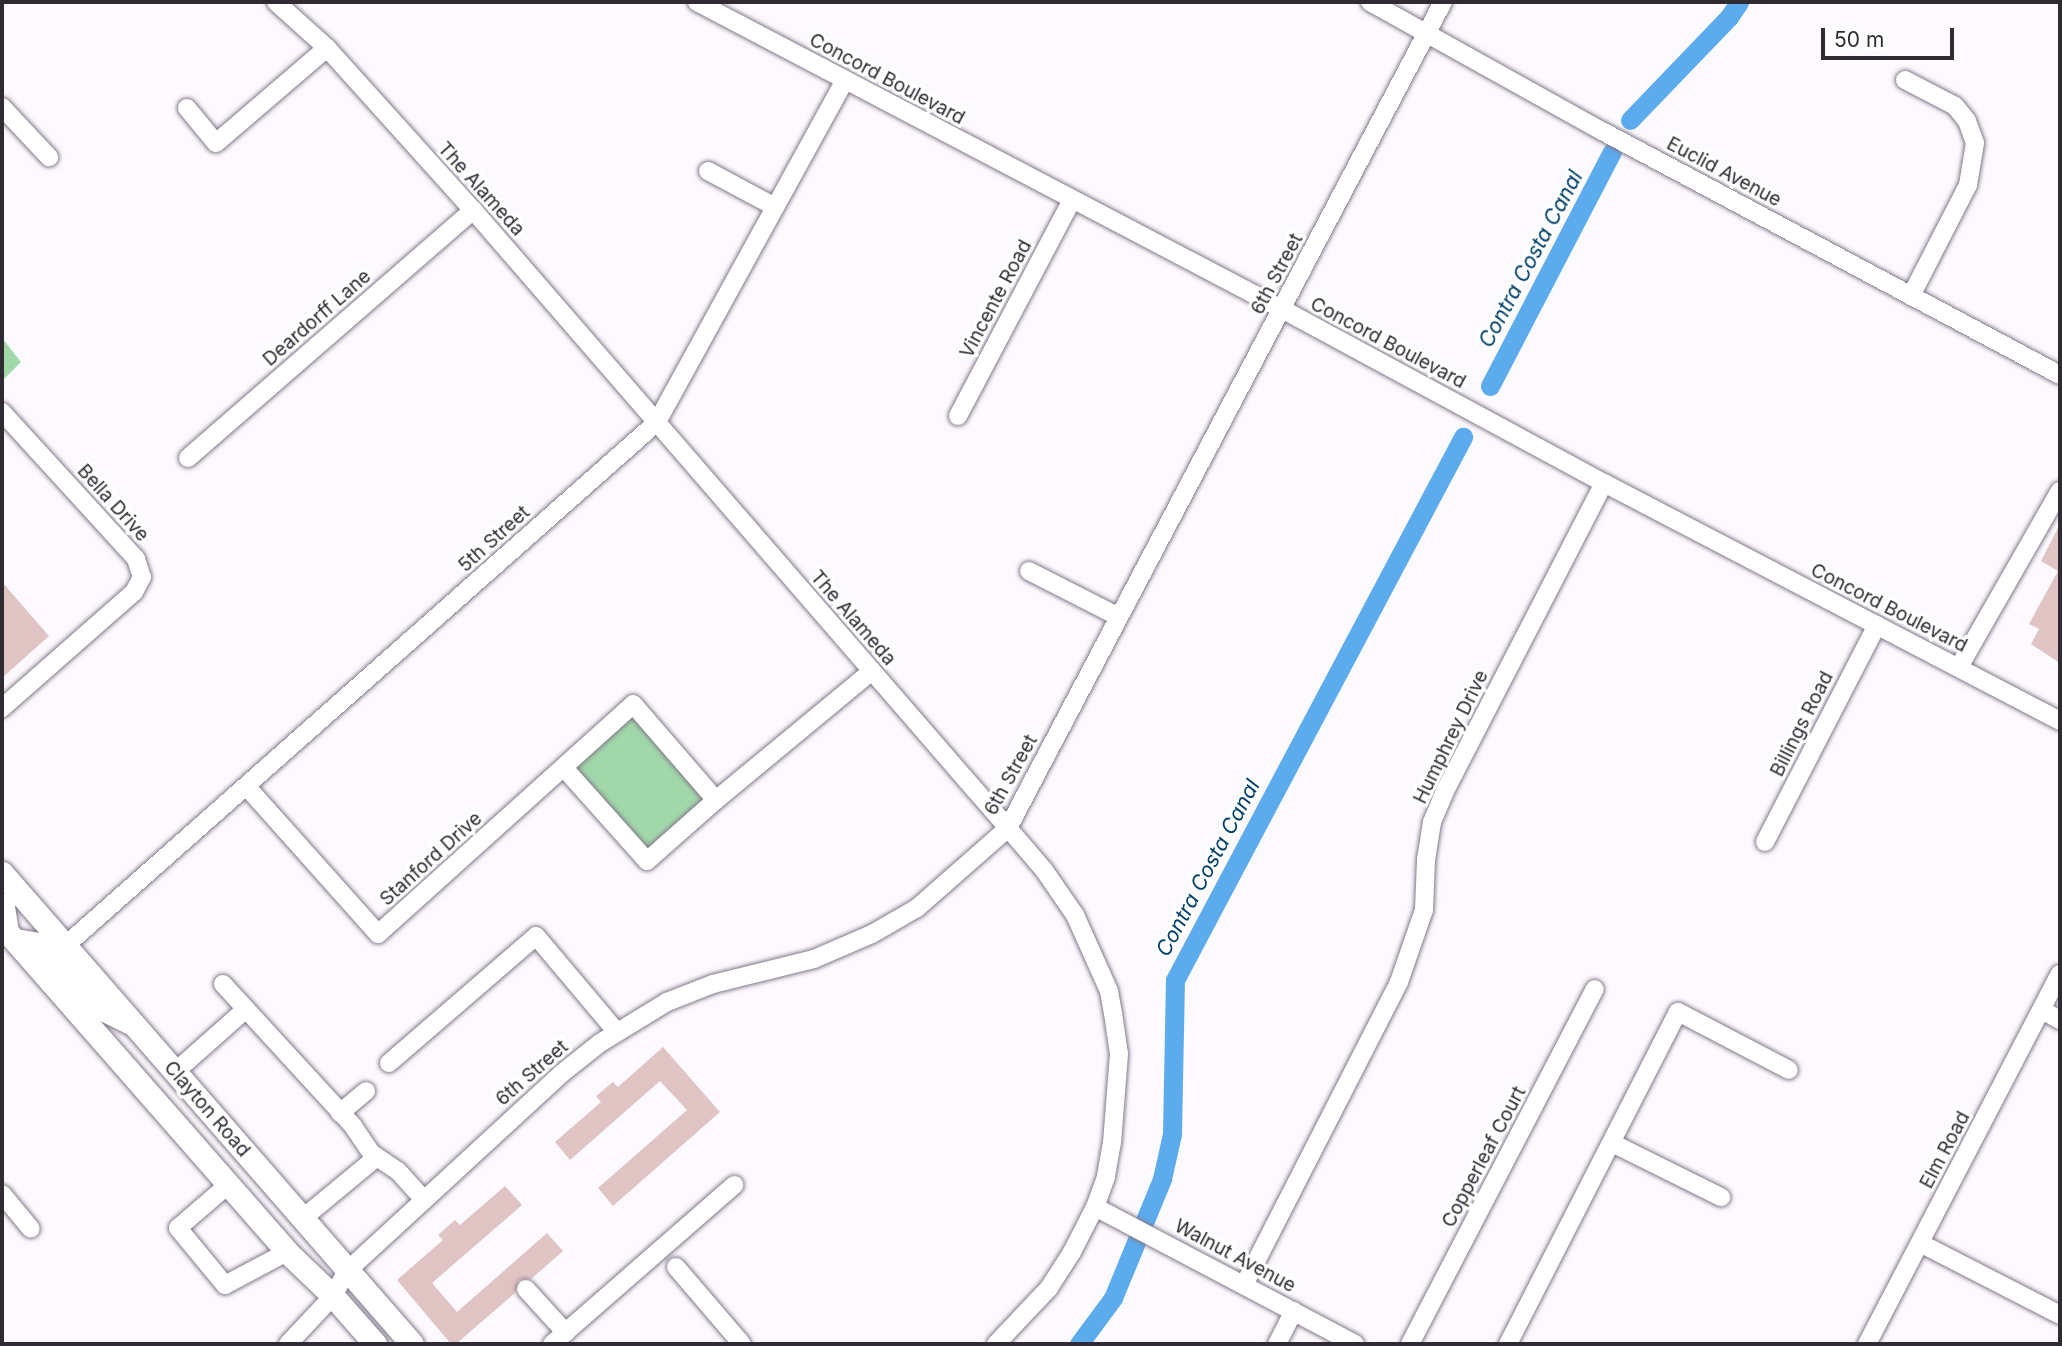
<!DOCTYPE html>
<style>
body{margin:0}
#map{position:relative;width:2062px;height:1346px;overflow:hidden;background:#fcfafe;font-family:Inter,sans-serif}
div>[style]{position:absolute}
.green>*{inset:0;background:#a1d8aa}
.canal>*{height:19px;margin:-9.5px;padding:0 9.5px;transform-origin:9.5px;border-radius:9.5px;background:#5cabed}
.building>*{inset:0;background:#e0c4c3}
.roads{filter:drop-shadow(0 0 2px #84788b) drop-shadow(0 0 2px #84788b)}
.minor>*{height:18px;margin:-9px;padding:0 9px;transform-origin:9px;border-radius:9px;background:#fff}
.major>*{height:23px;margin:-11.5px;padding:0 11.5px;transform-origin:11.5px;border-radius:11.5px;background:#fff}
span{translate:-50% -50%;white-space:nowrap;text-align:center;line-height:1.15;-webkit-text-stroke:6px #fff;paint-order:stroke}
.street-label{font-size:19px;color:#302b33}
.water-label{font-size:21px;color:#00406a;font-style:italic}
.frame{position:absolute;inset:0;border:4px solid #302b33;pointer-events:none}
.scale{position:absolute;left:1821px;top:28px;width:133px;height:32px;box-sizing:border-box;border:4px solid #302b33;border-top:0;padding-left:9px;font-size:21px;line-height:24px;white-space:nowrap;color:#302b33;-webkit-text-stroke:5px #fff;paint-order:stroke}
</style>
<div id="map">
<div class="green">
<div style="clip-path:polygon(2px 338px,21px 362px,2px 381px)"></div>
<div style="clip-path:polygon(633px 704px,716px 800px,647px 861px,565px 769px)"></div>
</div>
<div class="canal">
<div style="left:1630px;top:120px;width:143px;rotate:-46.1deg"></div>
<div style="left:1729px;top:17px;width:18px;rotate:-56deg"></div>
<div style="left:1490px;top:386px;width:264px;rotate:-62.5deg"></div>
<div style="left:1079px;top:1344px;width:57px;rotate:-53.5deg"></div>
<div style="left:1113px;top:1298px;width:129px;rotate:-67.6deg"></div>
<div style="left:1162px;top:1179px;width:46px;rotate:-77.5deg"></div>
<div style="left:1172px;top:1134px;width:154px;rotate:-88.9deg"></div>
<div style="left:1175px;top:980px;width:615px;rotate:-62.06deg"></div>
</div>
<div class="building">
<div style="clip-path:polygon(2060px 524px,2060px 663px,2031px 644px,2039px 629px,2029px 624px,2058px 571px,2041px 561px)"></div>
<div style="clip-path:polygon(2px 582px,49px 636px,2px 678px)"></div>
<div style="clip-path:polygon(663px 1047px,720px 1112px,613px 1206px,598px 1188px,687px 1110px,660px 1081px,570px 1160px,555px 1142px,601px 1102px,596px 1096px,613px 1082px,618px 1087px)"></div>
<div style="clip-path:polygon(505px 1186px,522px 1205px,432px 1283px,457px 1312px,547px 1233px,563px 1251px,531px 1279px,519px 1280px,515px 1293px,456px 1344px,451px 1344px,397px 1280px,443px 1240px,438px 1235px,455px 1220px,460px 1225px)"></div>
</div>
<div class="roads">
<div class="minor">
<div style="left:276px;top:2px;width:69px;rotate:42deg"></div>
<div style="left:327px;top:48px;width:218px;rotate:48deg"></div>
<div style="left:473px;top:210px;width:817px;rotate:49.12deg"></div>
<div style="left:1008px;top:828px;width:55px;rotate:49.4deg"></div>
<div style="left:1044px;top:870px;width:55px;rotate:55.4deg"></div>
<div style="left:1075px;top:915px;width:83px;rotate:65.9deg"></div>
<div style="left:1109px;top:991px;width:22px;rotate:80deg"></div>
<div style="left:1113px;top:1013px;width:41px;rotate:81.7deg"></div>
<div style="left:1119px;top:1054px;width:88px;rotate:94.5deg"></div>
<div style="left:1112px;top:1142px;width:36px;rotate:100deg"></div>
<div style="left:1106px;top:1177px;width:32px;rotate:110deg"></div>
<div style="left:1095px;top:1207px;width:51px;rotate:117.1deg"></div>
<div style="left:1072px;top:1252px;width:43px;rotate:122.6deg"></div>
<div style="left:1049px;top:1288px;width:77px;rotate:133.4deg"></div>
<div style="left:697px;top:2px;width:661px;rotate:27.69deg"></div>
<div style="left:1282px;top:309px;width:366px;rotate:28.4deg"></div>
<div style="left:1604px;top:483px;width:514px;rotate:27.56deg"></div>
<div style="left:1370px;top:2px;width:265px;rotate:29.1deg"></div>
<div style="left:1602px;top:131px;width:519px;rotate:28.05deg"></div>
<div style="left:1905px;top:80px;width:56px;rotate:27.5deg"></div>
<div style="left:1955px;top:106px;width:19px;rotate:51deg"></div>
<div style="left:1967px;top:121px;width:23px;rotate:70deg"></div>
<div style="left:1975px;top:143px;width:43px;rotate:99.5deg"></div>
<div style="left:1968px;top:185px;width:125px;rotate:117.2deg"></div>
<div style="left:2px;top:107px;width:69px;rotate:46.8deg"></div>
<div style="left:187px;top:108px;width:45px;rotate:50.4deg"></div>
<div style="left:216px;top:143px;width:146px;rotate:-40.6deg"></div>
<div style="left:708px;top:171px;width:76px;rotate:28.2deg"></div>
<div style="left:2px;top:412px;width:199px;rotate:47.6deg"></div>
<div style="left:136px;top:559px;width:19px;rotate:72deg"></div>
<div style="left:142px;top:577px;width:17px;rotate:118deg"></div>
<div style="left:134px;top:592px;width:176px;rotate:138.7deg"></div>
<div style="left:958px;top:416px;width:244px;rotate:-62.2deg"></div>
<div style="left:188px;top:458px;width:378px;rotate:-41deg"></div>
<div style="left:1029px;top:571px;width:101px;rotate:27.1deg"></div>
<div style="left:1959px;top:667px;width:203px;rotate:-60.2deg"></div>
<div style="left:565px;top:769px;width:123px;rotate:48.3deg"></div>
<div style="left:647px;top:861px;width:92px;rotate:-41.5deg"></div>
<div style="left:247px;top:787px;width:197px;rotate:48.3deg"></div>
<div style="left:378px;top:934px;width:343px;rotate:-42deg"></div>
<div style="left:633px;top:704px;width:127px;rotate:49.2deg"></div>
<div style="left:716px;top:800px;width:201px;rotate:-39.6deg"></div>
<div style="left:1765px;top:842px;width:244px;rotate:-62.7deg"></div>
<div style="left:2px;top:902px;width:6px;rotate:51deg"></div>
<div style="left:6px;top:907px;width:30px;rotate:81deg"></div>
<div style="left:11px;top:937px;width:29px;rotate:10deg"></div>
<div style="left:40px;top:942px;width:89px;rotate:49.5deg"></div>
<div style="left:98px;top:1010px;width:39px;rotate:26deg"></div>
<div style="left:65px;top:946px;width:791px;rotate:-41.51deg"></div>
<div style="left:657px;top:422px;width:390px;rotate:-61.2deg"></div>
<div style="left:223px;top:984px;width:193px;rotate:47.5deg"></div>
<div style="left:353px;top:1126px;width:32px;rotate:56deg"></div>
<div style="left:371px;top:1153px;width:32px;rotate:34deg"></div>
<div style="left:398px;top:1171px;width:39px;rotate:48deg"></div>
<div style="left:2042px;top:1010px;width:21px;rotate:29deg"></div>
<div style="left:389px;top:1063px;width:194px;rotate:-40.8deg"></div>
<div style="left:536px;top:936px;width:124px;rotate:49.9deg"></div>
<div style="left:175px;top:1072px;width:95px;rotate:-41.6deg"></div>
<div style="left:340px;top:1113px;width:34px;rotate:-40deg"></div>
<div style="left:1612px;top:1143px;width:122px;rotate:26.4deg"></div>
<div style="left:229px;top:1184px;width:67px;rotate:139.2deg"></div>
<div style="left:178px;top:1228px;width:74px;rotate:50.5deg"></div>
<div style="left:225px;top:1285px;width:70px;rotate:-28deg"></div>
<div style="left:2px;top:1194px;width:45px;rotate:50.4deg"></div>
<div style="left:1095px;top:1207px;width:294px;rotate:27.8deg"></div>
<div style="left:302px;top:1219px;width:97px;rotate:-39.6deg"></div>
<div style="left:1920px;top:1243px;width:157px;rotate:27.2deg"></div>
<div style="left:676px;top:1267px;width:101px;rotate:49.4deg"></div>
<div style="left:1244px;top:1285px;width:340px;rotate:-62.9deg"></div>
<div style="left:1399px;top:982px;width:76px;rotate:-70.9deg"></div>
<div style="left:1424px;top:910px;width:50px;rotate:-87.7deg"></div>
<div style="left:1426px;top:860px;width:38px;rotate:-81deg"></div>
<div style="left:1432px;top:822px;width:36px;rotate:-67deg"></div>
<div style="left:1446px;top:789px;width:344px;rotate:-62.7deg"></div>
<div style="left:526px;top:1289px;width:59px;rotate:47.7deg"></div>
<div style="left:288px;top:1344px;width:66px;rotate:-46.8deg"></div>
<div style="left:333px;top:1296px;width:29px;rotate:-61deg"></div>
<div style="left:347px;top:1271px;width:291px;rotate:-42.6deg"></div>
<div style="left:561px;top:1074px;width:50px;rotate:-38.5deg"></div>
<div style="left:600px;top:1043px;width:79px;rotate:-31.5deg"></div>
<div style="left:667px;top:1002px;width:49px;rotate:-21.4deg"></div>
<div style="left:713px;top:984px;width:104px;rotate:-13.9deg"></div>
<div style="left:814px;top:959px;width:63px;rotate:-23.3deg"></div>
<div style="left:872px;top:934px;width:52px;rotate:-30deg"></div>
<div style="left:917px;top:908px;width:121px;rotate:-41.3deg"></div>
<div style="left:1008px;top:828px;width:934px;rotate:-62.23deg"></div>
<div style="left:552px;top:1344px;width:242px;rotate:-41.1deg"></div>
<div style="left:1277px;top:1344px;width:37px;rotate:-63deg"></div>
<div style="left:1410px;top:1344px;width:400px;rotate:-62.5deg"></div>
<div style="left:1508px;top:1344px;width:373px;rotate:-62.9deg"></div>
<div style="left:1678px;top:1012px;width:125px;rotate:27.6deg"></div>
<div style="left:1867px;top:1344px;width:417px;rotate:-62.5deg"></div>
</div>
<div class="major">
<div style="left:2px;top:873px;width:624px;rotate:48.96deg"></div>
<div style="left:2px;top:926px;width:433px;rotate:48.8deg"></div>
<div style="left:287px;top:1252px;width:64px;rotate:43.7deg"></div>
<div style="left:333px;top:1296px;width:64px;rotate:48.8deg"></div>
</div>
</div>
<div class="street-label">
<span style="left:887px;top:79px;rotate:28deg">Concord Boulevard</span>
<span style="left:1724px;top:172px;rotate:28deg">Euclid Avenue</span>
<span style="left:481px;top:189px;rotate:48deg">The Alameda</span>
<span style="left:1277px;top:274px;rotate:-62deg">6th Street</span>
<span style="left:996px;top:299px;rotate:-62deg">Vincente Road</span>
<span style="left:317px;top:318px;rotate:-41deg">Deardorff Lane</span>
<span style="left:1388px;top:343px;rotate:28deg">Concord Boulevard</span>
<span style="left:113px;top:503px;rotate:48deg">Bella Drive</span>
<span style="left:494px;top:539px;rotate:-42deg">5th Street</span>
<span style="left:1889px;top:608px;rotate:27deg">Concord Boulevard</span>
<span style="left:853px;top:618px;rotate:49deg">The Alameda</span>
<span style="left:1802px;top:724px;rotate:-63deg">Billings Road</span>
<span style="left:1451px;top:737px;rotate:-64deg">Humphrey Drive</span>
<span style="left:1011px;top:775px;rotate:-61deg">6th Street</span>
<span style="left:431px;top:859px;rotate:-42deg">Stanford Drive</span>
<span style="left:532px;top:1073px;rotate:-41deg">6th Street</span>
<span style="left:207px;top:1109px;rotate:49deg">Clayton Road</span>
<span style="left:1945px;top:1150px;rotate:-62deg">Elm Road</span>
<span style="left:1484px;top:1157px;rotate:-62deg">Copperleaf Court</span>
<span style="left:1235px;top:1256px;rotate:28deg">Walnut Avenue</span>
</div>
<div class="water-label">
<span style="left:1531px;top:259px;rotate:-62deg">Contra Costa Canal</span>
<span style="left:1208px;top:868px;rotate:-62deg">Contra Costa Canal</span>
</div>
<div class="frame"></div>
<div class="scale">50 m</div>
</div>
